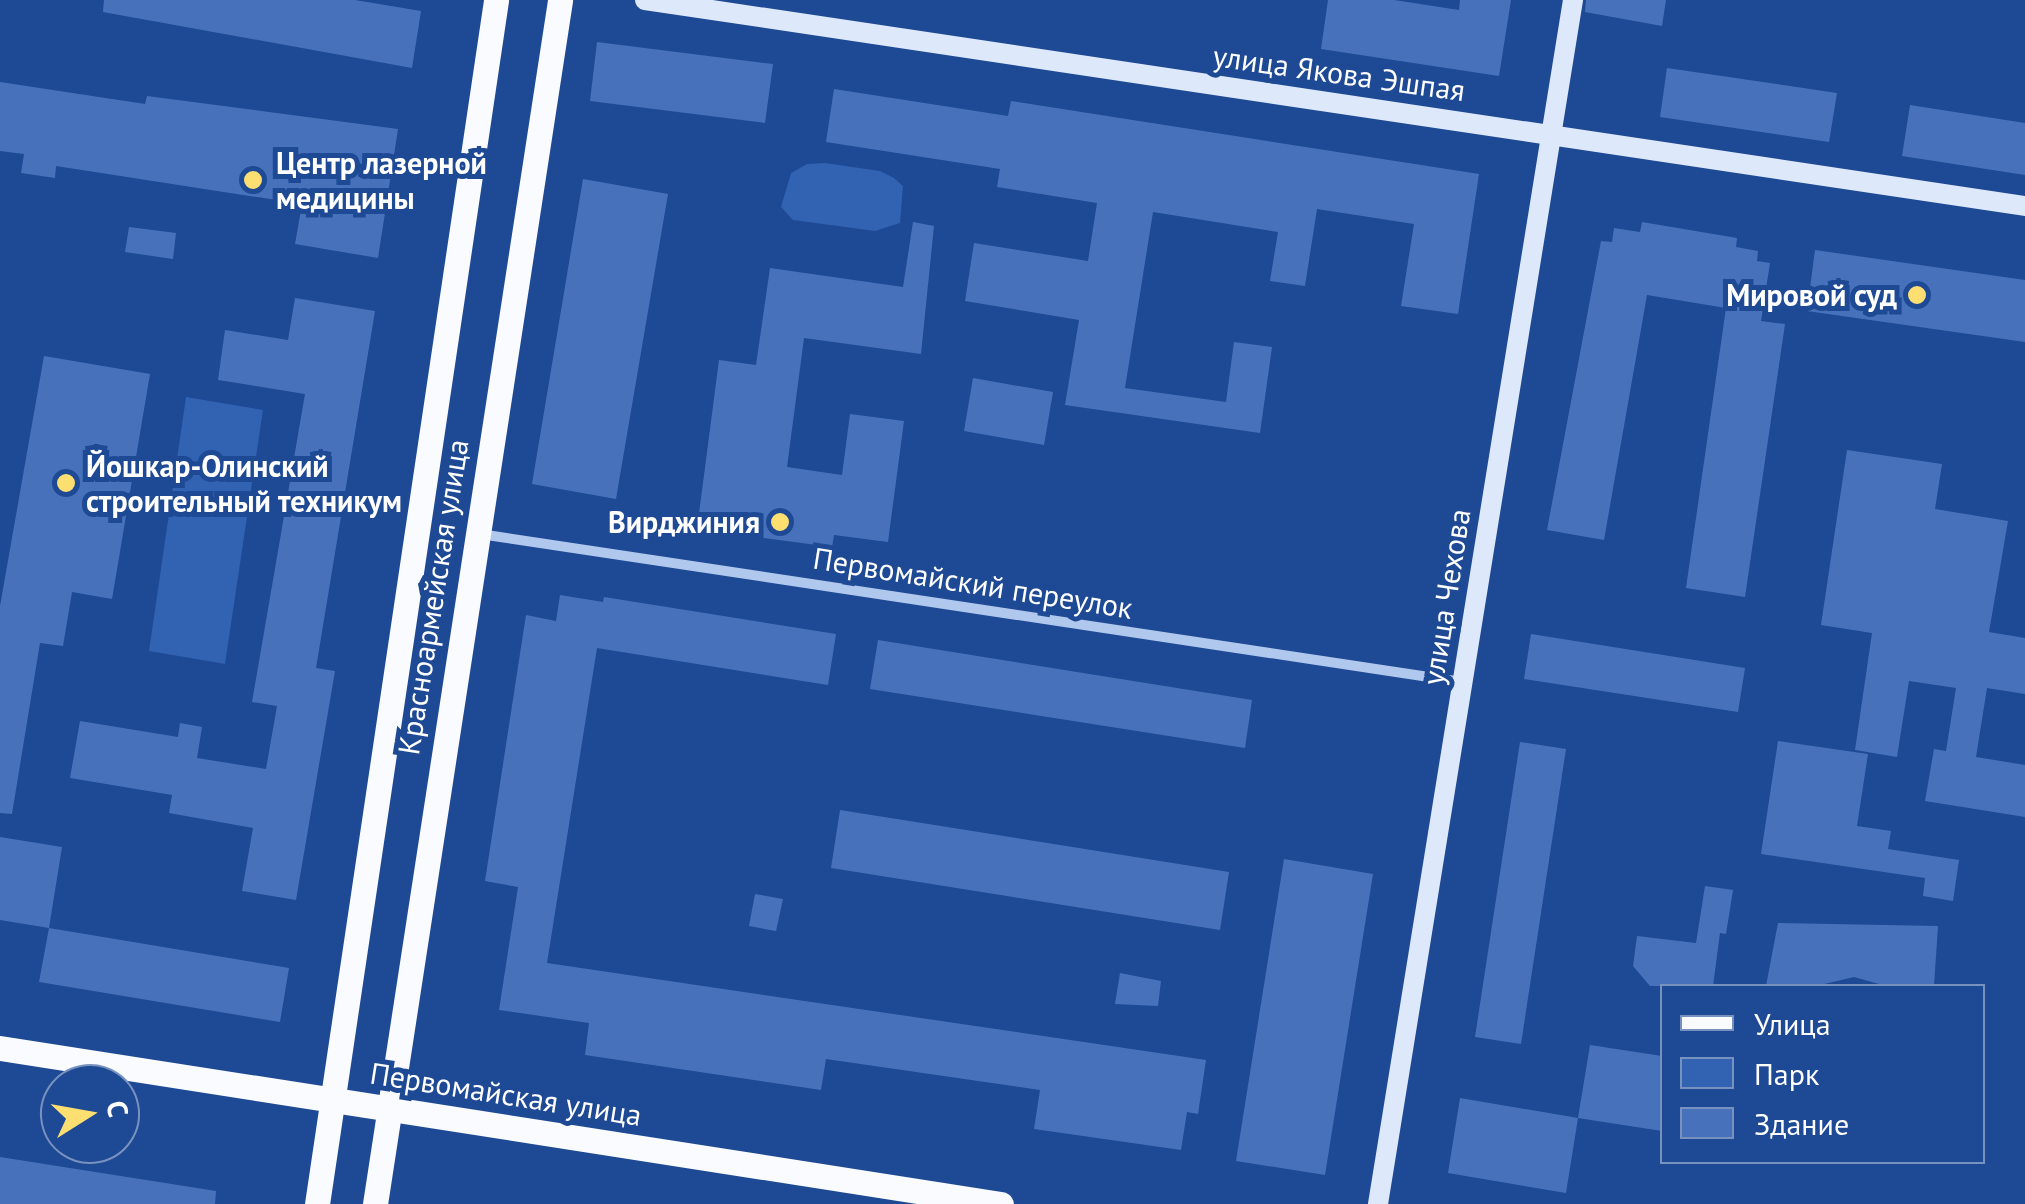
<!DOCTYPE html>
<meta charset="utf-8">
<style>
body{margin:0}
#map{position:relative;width:2025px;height:1204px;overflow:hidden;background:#1e4994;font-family:"PT Sans",sans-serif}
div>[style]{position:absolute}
.green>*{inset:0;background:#3262b2}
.building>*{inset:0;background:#4772bb}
.street>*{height:10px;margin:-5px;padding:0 5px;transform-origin:5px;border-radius:5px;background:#b1c8ee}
.secondary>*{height:20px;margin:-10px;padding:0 10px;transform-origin:10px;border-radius:10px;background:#dee8fb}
.primary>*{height:25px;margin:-12.5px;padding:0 12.5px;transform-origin:12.5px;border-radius:12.5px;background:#f9fbff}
.dots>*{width:28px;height:28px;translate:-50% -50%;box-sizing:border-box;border:5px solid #1e4994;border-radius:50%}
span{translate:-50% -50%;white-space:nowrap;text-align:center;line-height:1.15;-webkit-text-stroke:10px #1e4994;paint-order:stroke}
.street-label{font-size:30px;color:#fff}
.poi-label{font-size:30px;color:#fff;font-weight:700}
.left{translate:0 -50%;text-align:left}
.right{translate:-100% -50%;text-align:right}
.legend{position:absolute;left:1660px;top:984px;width:325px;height:180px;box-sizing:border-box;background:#1e4994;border:2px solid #7892bf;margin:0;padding:12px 18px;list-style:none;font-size:30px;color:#fff}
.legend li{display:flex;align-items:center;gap:20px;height:50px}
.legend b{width:50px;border:2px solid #7892bf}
.north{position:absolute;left:40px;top:1064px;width:100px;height:100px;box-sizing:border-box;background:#1e4994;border:2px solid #7892bf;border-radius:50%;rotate:79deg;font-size:28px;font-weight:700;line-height:40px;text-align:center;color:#fff}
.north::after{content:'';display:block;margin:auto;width:35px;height:45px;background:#fdde71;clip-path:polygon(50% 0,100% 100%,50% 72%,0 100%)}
</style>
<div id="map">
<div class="green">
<div style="clip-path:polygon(825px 163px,880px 171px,894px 178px,903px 186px,900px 223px,875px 231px,793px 220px,781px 207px,791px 173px,807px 164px)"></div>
<div style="clip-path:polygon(186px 397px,263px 410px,225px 664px,149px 651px)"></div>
</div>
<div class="building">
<div style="clip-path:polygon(104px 0,355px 0,421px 11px,412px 68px,103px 12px)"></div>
<div style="clip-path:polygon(1328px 0,1394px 0,1459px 10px,1460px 0,1511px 0,1499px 76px,1321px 49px)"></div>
<div style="clip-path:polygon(1586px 0,1666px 0,1662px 26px,1585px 12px)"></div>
<div style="clip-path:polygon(597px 42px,773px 64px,765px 123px,590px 101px)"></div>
<div style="clip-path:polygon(1667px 68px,1837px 93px,1829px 142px,1660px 117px)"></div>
<div style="clip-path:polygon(0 82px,145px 104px,147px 96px,398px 129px,378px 258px,295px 244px,302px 204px,56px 166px,55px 178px,21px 173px,24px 154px,0 151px)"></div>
<div style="clip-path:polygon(834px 89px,1008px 116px,1011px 101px,1479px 174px,1458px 314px,1401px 306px,1414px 224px,1317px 209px,1305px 286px,1270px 281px,1278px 232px,1153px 212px,1125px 388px,1226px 402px,1234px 342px,1272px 347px,1260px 433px,1065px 405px,1079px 320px,965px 301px,974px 243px,1088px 261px,1097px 203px,997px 187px,1000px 169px,826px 142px)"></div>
<div style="clip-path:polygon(1910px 105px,2025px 123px,2025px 175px,1902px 156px)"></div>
<div style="clip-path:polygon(583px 179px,668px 194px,616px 499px,532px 484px)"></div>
<div style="clip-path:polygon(913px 222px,934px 226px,921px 354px,804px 338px,787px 467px,842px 475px,850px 414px,904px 421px,888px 542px,834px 535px,832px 547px,697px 529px,719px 360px,756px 365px,770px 268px,903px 287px)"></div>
<div style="clip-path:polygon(1642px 222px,1737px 238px,1736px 247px,1758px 251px,1757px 261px,1770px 263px,1761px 321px,1785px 324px,1745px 597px,1686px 588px,1726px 308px,1647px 295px,1604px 540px,1547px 530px,1601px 241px,1612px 242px,1614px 228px,1640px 232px)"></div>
<div style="clip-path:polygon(129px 227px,176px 233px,173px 259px,125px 252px)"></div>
<div style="clip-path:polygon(1815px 250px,2025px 280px,2025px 342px,1807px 311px)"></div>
<div style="clip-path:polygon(295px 298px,375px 311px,316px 668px,335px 671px,296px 900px,242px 891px,253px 828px,169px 813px,172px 795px,70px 778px,80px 721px,178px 737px,180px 723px,202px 727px,197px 758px,266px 769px,277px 706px,252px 702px,305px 394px,218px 380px,225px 330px,288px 340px)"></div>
<div style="clip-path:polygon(44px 356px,150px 374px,112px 599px,72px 592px,63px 646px,40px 643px,12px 814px,0 813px,0 606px)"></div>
<div style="clip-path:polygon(973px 378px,1053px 392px,1044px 445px,964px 431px)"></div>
<div style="clip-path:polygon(1847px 450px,1942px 464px,1935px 509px,2008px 521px,1989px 632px,2025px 638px,2025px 694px,1987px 688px,1976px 757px,2025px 765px,2025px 817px,1925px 801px,1934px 749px,1946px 751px,1956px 688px,1909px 681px,1897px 757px,1855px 750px,1872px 633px,1821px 625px)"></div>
<div style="clip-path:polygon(560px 595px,603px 602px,604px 597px,836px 634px,828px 685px,597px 648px,547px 963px,1206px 1060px,1198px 1114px,1187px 1112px,1181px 1150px,1034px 1129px,1040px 1090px,826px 1059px,821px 1090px,585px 1055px,589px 1023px,499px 1010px,518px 887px,485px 881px,526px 615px,556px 621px)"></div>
<div style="clip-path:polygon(1531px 634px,1745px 668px,1738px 712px,1524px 679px)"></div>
<div style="clip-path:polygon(878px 640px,1252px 700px,1245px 748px,870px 689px)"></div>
<div style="clip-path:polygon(1778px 741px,1868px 754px,1857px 826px,1891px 831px,1888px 849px,1959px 860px,1953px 901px,1923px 896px,1925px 878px,1761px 854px)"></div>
<div style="clip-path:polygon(1520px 742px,1566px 749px,1521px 1044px,1475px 1037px)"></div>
<div style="clip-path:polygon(840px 810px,1229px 872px,1220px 930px,831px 868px)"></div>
<div style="clip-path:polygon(0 837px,62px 847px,49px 928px,0 920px)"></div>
<div style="clip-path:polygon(1284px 859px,1373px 874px,1325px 1175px,1236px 1161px)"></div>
<div style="clip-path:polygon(1705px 886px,1733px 890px,1726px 934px,1720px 933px,1713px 986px,1650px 986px,1633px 966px,1637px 936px,1696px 943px)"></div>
<div style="clip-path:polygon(755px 894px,783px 899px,776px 931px,749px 926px)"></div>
<div style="clip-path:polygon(1778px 923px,1938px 926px,1934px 986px,1886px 986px,1854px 977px,1816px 986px,1766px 986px)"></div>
<div style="clip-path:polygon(49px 928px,289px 968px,280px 1022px,39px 982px)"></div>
<div style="clip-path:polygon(1120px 973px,1161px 981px,1158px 1006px,1115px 1004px)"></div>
<div style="clip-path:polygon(1590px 1045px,1662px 1056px,1662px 1131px,1578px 1118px)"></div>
<div style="clip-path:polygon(1460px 1098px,1578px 1118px,1566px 1193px,1448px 1173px)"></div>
<div style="clip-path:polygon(0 1157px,216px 1191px,215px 1204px,0 1204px)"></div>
</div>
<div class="street">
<div style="left:480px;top:534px;width:993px;rotate:8.57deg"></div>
</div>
<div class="secondary">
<div style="left:645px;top:0;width:1395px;rotate:8.49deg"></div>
<div style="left:1378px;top:1204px;width:1220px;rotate:-80.8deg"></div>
</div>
<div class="primary">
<div style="left:0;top:1048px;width:1013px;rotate:8.86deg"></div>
<div style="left:317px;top:1204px;width:1217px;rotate:-81.54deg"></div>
<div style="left:375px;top:1204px;width:1218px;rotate:-81.26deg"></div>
</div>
<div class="dots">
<div style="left:253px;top:180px;background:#fdde71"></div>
<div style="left:1917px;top:295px;background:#fdde71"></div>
<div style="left:66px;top:483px;background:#fdde71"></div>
<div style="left:780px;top:522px;background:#fdde71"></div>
</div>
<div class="street-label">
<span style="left:1339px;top:73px;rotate:8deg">улица Якова Эшпая</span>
<span style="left:973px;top:583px;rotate:9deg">Первомайский переулок</span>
<span style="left:433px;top:597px;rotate:-81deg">Красноармейская улица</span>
<span style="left:1446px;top:597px;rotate:-81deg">улица Чехова</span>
<span style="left:506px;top:1094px;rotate:9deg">Первомайская улица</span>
</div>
<div class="poi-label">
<span class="left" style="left:276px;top:180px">Центр лазерной<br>медицины</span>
<span class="right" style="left:1897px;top:295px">Мировой суд</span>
<span class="left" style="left:86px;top:483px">Йошкар-Олинский<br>строительный техникум</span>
<span class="right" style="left:760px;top:522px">Вирджиния</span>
</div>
<ul class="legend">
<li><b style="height:12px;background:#f9fbff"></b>Улица</li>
<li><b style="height:28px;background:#3262b2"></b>Парк</li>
<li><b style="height:28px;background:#4772bb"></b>Здание</li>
</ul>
<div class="north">С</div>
</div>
